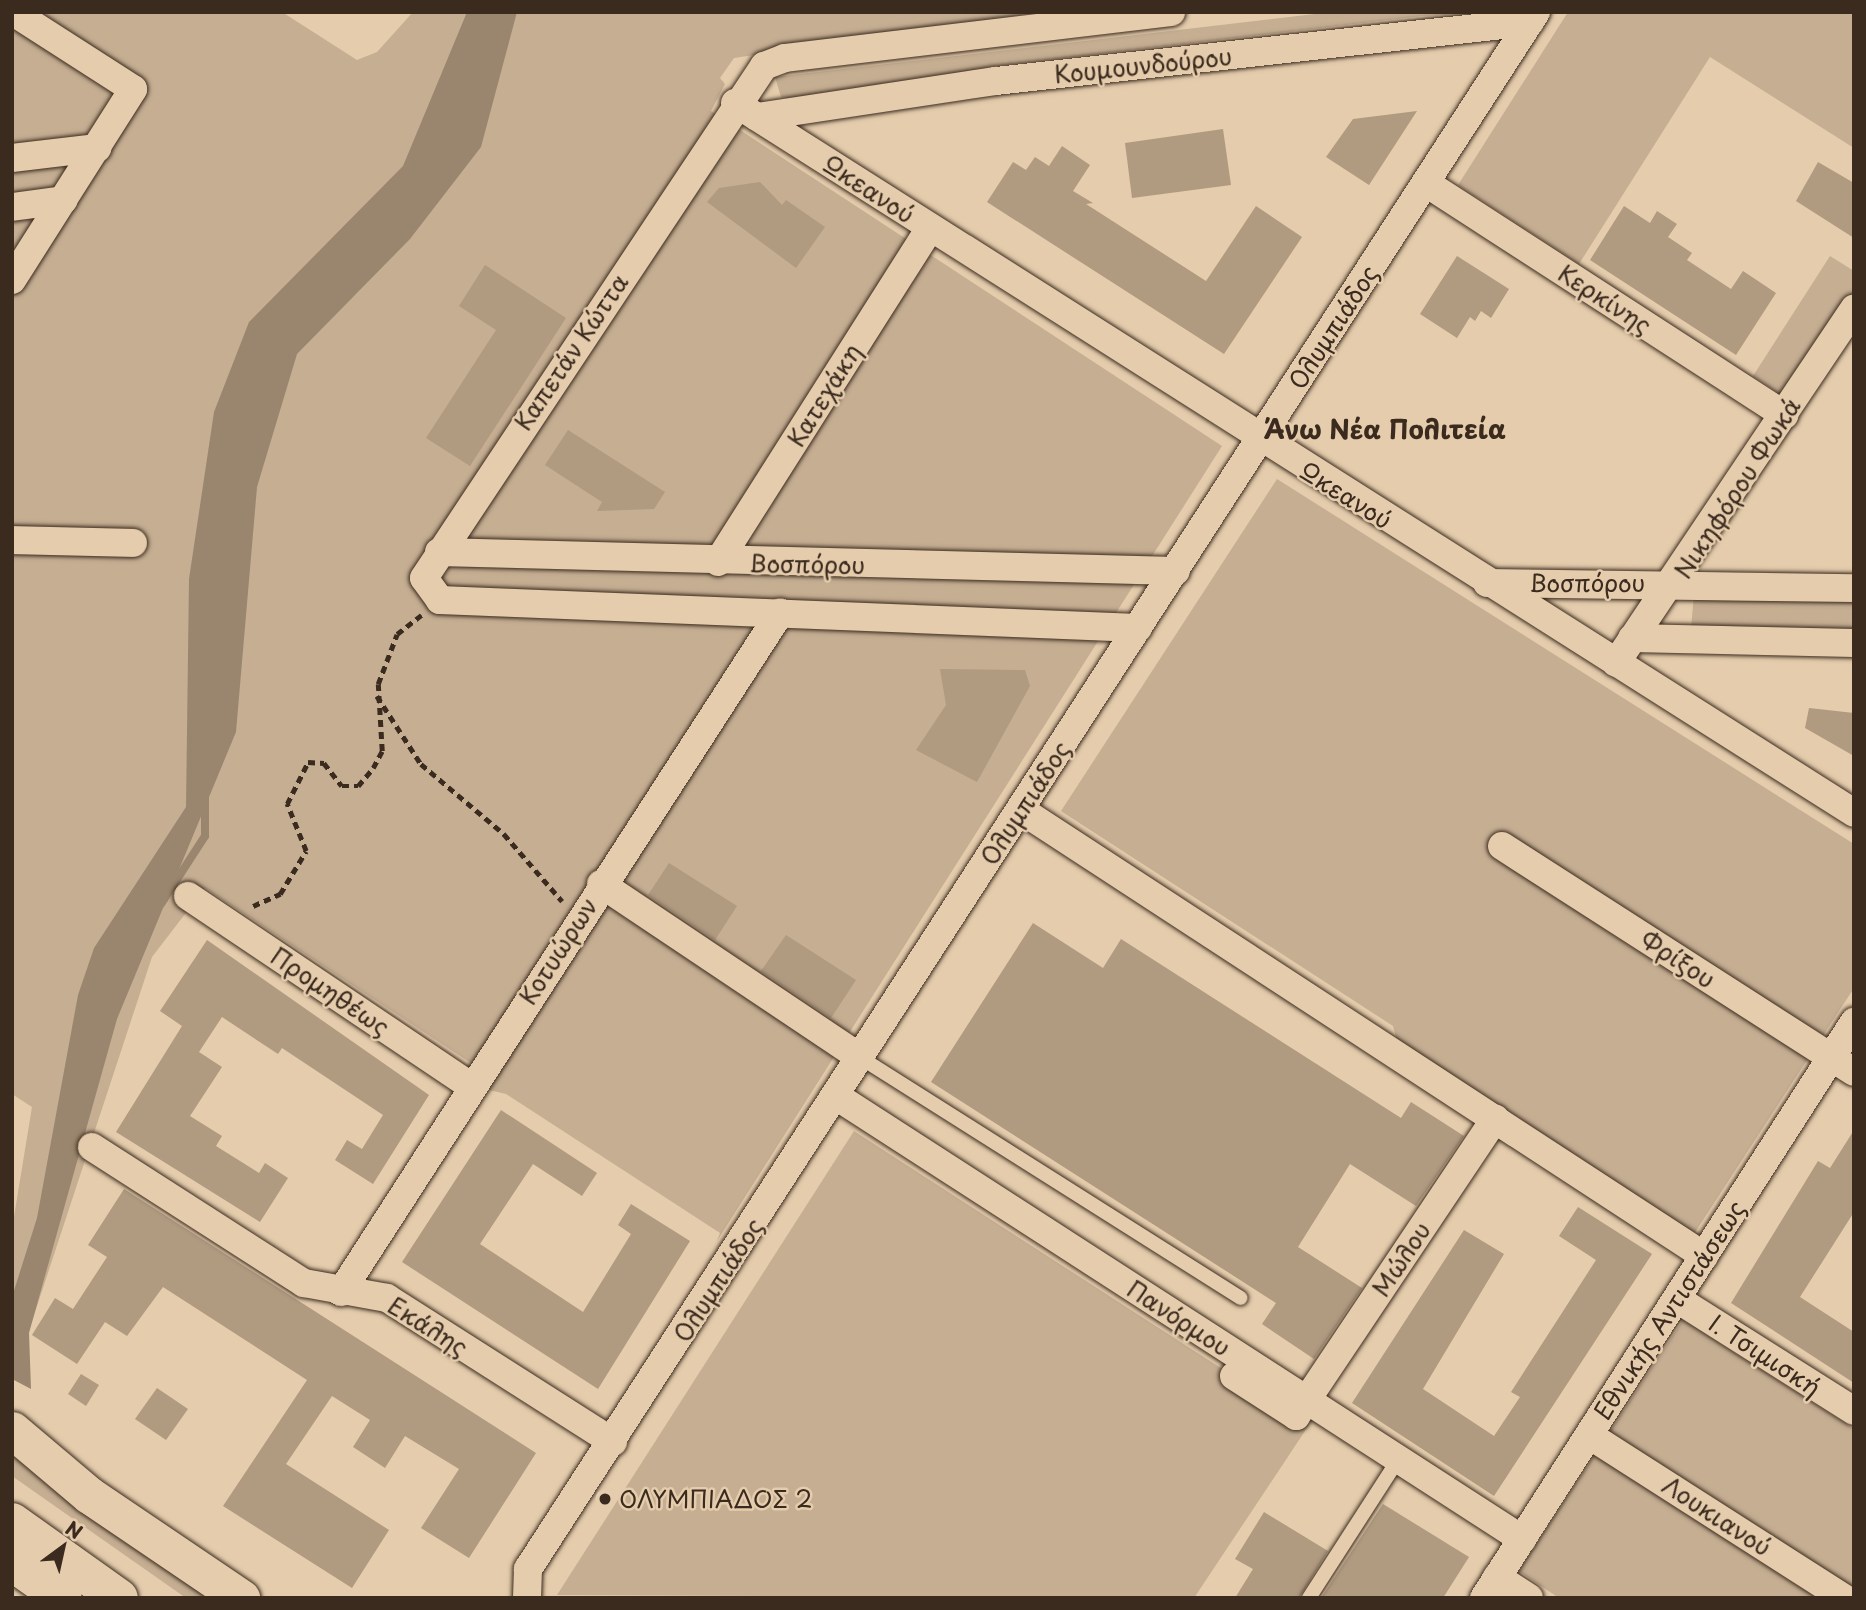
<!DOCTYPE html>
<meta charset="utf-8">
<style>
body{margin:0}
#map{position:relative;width:1866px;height:1610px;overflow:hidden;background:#e4ccac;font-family:"Playpen Sans",sans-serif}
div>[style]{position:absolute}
.green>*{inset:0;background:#c5ae92}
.water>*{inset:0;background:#9a866e}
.stream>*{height:8px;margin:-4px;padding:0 4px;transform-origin:4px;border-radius:4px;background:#9a866e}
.building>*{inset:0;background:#b09a80}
.path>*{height:4.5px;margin-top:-2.25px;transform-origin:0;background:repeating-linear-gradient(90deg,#3b2a1e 0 7px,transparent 0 12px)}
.roads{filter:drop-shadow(0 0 2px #3b2a1e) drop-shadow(0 0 2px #3b2a1e)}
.service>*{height:14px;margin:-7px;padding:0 7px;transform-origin:7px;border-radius:7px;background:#e4ccac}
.minor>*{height:28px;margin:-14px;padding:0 14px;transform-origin:14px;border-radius:14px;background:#e4ccac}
.tertiary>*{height:37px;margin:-18.5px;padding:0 18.5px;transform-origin:18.5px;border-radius:18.5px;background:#e4ccac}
.trunk>*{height:38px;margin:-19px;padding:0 19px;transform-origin:19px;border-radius:19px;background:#e4ccac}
.dots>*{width:19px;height:19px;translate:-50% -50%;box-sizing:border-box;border:4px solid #e4ccac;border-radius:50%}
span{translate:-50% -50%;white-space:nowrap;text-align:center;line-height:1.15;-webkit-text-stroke:5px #e4ccac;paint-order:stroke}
.street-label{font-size:24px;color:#3b2a1e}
.poi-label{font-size:24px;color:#3b2a1e}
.left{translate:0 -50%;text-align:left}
.neighbourhood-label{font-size:26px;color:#3b2a1e;font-weight:700}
.frame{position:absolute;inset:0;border:14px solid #3b2a1e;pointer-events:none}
.north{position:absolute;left:28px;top:1512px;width:70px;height:70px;-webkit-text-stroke:5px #e4ccac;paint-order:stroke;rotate:33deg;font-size:19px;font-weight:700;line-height:28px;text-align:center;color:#3b2a1e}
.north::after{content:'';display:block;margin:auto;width:24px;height:32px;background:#3b2a1e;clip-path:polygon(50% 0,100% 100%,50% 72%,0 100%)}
</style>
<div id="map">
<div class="green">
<div style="clip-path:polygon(12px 12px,282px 12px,357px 60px,377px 52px,413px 12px,1041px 12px,734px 58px,720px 78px,725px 84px,711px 111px,1222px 446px,717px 1241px,720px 1233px,506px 1094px,485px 1089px,492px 1077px,205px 888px,152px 957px,12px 1382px,12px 1229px,32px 1107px,12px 1094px)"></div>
<div style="clip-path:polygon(1332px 12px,1504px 12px,1422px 16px,987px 67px,971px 76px,799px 100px,781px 97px,775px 77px)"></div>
<div style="clip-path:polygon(1568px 12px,1854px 12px,1854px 148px,1710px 57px,1579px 264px,1458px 185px)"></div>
<div style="clip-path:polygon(1830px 256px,1854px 271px,1854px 295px,1786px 398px,1753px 376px)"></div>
<div style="clip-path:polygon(1277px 479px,1854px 844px,1854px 988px,1692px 1237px,1399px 1048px,1393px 1026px,1061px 811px)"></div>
<div style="clip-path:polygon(1694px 593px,1854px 598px,1854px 633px,1691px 629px)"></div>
<div style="clip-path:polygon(854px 1131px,1309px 1425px,1194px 1598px,557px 1595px)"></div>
<div style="clip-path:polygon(1683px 1320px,1854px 1429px,1854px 1598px,1559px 1598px,1519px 1571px)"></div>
<div style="clip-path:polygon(12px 1453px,226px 1598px,186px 1598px,12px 1476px)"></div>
</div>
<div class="water">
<div style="clip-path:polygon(467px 12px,517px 12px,481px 147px,410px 239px,297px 354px,257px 487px,236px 732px,117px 1019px,29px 1333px,31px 1389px,12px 1379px,12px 1297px,37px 1218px,78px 995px,94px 948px,186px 807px,189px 579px,214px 412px,249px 322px,403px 166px)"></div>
</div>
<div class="stream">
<div style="left:161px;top:904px;width:81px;rotate:-57.1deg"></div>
<div style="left:205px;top:836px;width:42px;rotate:-90deg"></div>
</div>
<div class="building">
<div style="clip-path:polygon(1417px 111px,1369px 185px,1326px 157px,1353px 119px)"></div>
<div style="clip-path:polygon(1223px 129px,1231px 185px,1132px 198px,1125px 143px)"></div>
<div style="clip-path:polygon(1062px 146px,1090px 165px,1073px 191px,1093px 203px,1086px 204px,1206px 281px,1256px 206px,1302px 237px,1224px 354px,987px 202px,1013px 162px,1026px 170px,1035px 157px,1049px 166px)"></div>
<div style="clip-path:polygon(1818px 162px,1854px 183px,1854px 238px,1796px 201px)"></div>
<div style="clip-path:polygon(760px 182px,782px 205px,786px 200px,825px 227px,796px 268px,707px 202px,719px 188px)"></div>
<div style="clip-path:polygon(1624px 206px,1650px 223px,1657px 211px,1677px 224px,1668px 237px,1692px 253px,1687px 260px,1731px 289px,1743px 271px,1776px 293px,1736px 355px,1590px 260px)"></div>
<div style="clip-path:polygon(1457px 256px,1509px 289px,1491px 318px,1481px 311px,1475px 321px,1470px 317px,1457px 338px,1420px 314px)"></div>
<div style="clip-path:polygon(485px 265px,566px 318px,470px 466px,426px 438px,496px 330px,459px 306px)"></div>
<div style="clip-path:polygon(568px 430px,665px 492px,654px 509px,597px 511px,602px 502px,545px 465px)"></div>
<div style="clip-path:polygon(940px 669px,1025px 670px,1030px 686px,977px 782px,916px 750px,946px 705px)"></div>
<div style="clip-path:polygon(1809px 708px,1854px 713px,1854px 756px,1805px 728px)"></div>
<div style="clip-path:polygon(669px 863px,737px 906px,715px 940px,648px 895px)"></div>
<div style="clip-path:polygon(1033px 923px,1103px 968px,1121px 939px,1401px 1118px,1411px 1102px,1464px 1136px,1416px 1206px,1350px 1164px,1298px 1247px,1362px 1288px,1314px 1359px,1262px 1324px,1276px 1303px,931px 1082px)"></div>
<div style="clip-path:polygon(786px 935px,856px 980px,831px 1018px,761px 971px)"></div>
<div style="clip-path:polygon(207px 940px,429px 1095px,373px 1184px,335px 1160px,347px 1140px,362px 1149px,383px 1115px,282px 1048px,278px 1054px,222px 1017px,199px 1052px,222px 1067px,190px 1116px,222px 1136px,216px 1146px,259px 1173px,265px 1163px,288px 1178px,260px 1222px,116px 1132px,182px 1026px,160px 1011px)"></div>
<div style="clip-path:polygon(501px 1110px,597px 1173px,582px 1196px,533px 1164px,480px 1244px,583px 1312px,631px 1234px,618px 1225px,631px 1204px,690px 1241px,598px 1389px,402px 1262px)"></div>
<div style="clip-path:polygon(1854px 1130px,1854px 1212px,1800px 1297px,1854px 1332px,1854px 1383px,1731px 1303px,1818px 1161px,1830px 1168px)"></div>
<div style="clip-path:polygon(124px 1189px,536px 1453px,469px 1558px,421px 1528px,459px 1469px,405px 1436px,385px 1468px,353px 1447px,370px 1420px,332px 1396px,286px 1464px,389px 1530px,352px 1588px,223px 1506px,307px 1380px,163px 1287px,127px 1336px,105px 1322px,77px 1364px,32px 1335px,55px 1298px,73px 1309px,107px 1257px,88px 1245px)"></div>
<div style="clip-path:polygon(1578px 1207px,1652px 1254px,1494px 1496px,1352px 1403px,1464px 1230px,1504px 1254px,1423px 1389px,1494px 1436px,1520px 1397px,1511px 1392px,1596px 1260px,1559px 1236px)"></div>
<div style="clip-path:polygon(81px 1374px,99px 1385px,86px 1406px,68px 1394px)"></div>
<div style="clip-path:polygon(157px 1388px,188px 1409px,166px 1440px,135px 1419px)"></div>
<div style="clip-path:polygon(1383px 1504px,1469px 1557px,1443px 1598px,1321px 1598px)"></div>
<div style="clip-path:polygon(1264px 1512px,1328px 1551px,1299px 1598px,1235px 1598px,1253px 1569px,1235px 1559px)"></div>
</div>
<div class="path">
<div style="left:377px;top:696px;width:81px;rotate:57.1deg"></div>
<div style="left:421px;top:764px;width:109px;rotate:40.1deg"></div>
<div style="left:504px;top:834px;width:89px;rotate:49.1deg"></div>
<div style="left:253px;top:906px;width:30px;rotate:-24deg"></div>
<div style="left:280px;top:894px;width:50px;rotate:-58.8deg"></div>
<div style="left:306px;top:851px;width:51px;rotate:-112deg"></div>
<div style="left:287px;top:804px;width:47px;rotate:-63.4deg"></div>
<div style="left:308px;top:762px;width:16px;rotate:4deg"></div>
<div style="left:324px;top:763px;width:29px;rotate:52deg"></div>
<div style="left:342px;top:786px;width:16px"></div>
<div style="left:358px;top:786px;width:23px;rotate:-50deg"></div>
<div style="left:373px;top:768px;width:19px;rotate:-62deg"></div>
<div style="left:382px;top:751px;width:67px;rotate:-93.4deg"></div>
<div style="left:378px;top:684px;width:53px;rotate:-69.2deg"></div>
<div style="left:397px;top:634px;width:31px;rotate:-38deg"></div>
</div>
<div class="roads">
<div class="service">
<div style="left:861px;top:1058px;width:449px;rotate:32.3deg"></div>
<div style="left:1309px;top:1598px;width:164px;rotate:-57.2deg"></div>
</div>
<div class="minor">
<div style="left:735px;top:103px;width:1325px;rotate:32.39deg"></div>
<div style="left:757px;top:117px;width:242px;rotate:-8.6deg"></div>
<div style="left:996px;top:81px;width:537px;rotate:-6.3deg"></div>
<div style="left:12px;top:158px;width:86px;rotate:-6.7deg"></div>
<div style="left:1426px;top:183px;width:427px;rotate:32.9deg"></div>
<div style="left:12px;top:207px;width:52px;rotate:-7.7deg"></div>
<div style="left:12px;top:280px;width:226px;rotate:-57.6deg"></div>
<div style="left:133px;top:89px;width:143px;rotate:-147.3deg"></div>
<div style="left:12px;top:540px;width:121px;rotate:1.4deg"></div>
<div style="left:439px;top:552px;width:737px;rotate:1.48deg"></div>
<div style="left:718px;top:562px;width:396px;rotate:-57.6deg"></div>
<div style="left:1487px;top:583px;width:367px;rotate:0.8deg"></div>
<div style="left:1138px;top:628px;width:699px;rotate:-177.7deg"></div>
<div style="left:440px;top:600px;width:27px;rotate:-126deg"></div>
<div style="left:424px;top:578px;width:615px;rotate:-56.41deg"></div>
<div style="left:764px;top:66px;width:22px;rotate:-21deg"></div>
<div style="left:785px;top:58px;width:389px;rotate:-6.8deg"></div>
<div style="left:1632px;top:638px;width:222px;rotate:1.3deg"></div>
<div style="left:1616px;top:663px;width:427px;rotate:-56.1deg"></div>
<div style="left:1021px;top:810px;width:816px;rotate:33.14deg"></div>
<div style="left:1502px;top:846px;width:418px;rotate:32.7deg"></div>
<div style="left:601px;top:884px;width:313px;rotate:33.8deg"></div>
<div style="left:188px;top:896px;width:341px;rotate:33.9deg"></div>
<div style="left:836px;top:1096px;width:817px;rotate:32.85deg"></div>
<div style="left:92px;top:1147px;width:252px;rotate:32.7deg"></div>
<div style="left:304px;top:1283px;width:84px;rotate:10.2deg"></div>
<div style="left:387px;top:1298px;width:268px;rotate:32.5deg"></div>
<div style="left:341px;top:1292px;width:809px;rotate:-57.12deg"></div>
<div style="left:1677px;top:1299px;width:209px;rotate:32.3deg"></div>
<div style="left:1234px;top:1376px;width:74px;rotate:32.8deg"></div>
<div style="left:1296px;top:1416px;width:358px;rotate:-56.2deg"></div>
<div style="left:1589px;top:1435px;width:303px;rotate:32.6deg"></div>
<div style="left:1497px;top:1577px;width:38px;rotate:33deg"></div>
<div style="left:527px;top:1598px;width:29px;rotate:-88deg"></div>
<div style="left:528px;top:1569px;width:1855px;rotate:-57.08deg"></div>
<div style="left:1484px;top:1598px;width:685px;rotate:-57.28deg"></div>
</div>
<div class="tertiary">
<div style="left:12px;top:1430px;width:101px;rotate:40.2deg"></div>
<div style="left:89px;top:1495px;width:184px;rotate:34.1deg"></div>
</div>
<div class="trunk">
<div style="left:12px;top:1522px;width:131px;rotate:35.4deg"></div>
<div style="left:12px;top:1562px;width:62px;rotate:35.2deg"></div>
</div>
</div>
<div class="dots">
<div style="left:605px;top:1499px;background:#3b2a1e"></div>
</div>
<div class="street-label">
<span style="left:1143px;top:65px;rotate:-6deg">Κουμουνδούρου</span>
<span style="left:869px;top:189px;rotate:33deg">Ωκεανού</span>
<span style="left:1605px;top:299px;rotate:33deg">Κερκίνης</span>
<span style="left:1333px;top:327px;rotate:-57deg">Ολυμπιάδος</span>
<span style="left:571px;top:352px;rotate:-56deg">Καπετάν Κώττα</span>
<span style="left:824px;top:395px;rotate:-58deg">Κατεχάκη</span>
<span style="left:1737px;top:488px;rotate:-57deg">Νικηφόρου Φωκά</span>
<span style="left:1346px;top:495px;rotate:32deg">Ωκεανού</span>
<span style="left:807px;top:564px;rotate:1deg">Βοσπόρου</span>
<span style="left:1587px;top:583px">Βοσπόρου</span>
<span style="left:1025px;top:803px;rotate:-57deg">Ολυμπιάδος</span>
<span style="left:558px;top:951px;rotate:-57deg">Κοτυώρων</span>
<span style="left:1678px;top:959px;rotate:33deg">Φρίξου</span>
<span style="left:330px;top:991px;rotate:34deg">Προμηθέως</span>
<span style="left:1401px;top:1259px;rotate:-56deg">Μώλου</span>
<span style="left:718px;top:1280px;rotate:-57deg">Ολυμπιάδος</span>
<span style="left:1669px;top:1310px;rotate:-57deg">Εθνικής Αντιστάσεως</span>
<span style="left:1179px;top:1318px;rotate:33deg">Πανόρμου</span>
<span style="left:428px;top:1326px;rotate:32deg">Εκάλης</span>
<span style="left:1765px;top:1355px;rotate:33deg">Ι. Τσιμισκή</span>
<span style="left:1717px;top:1516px;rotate:33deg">Λουκιανού</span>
</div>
<div class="poi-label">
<span class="left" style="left:619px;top:1499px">ΟΛΥΜΠΙΑΔΟΣ 2</span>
</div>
<div class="neighbourhood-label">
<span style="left:1385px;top:429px">Άνω Νέα Πολιτεία</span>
</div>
<div class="frame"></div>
<div class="north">N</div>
</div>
